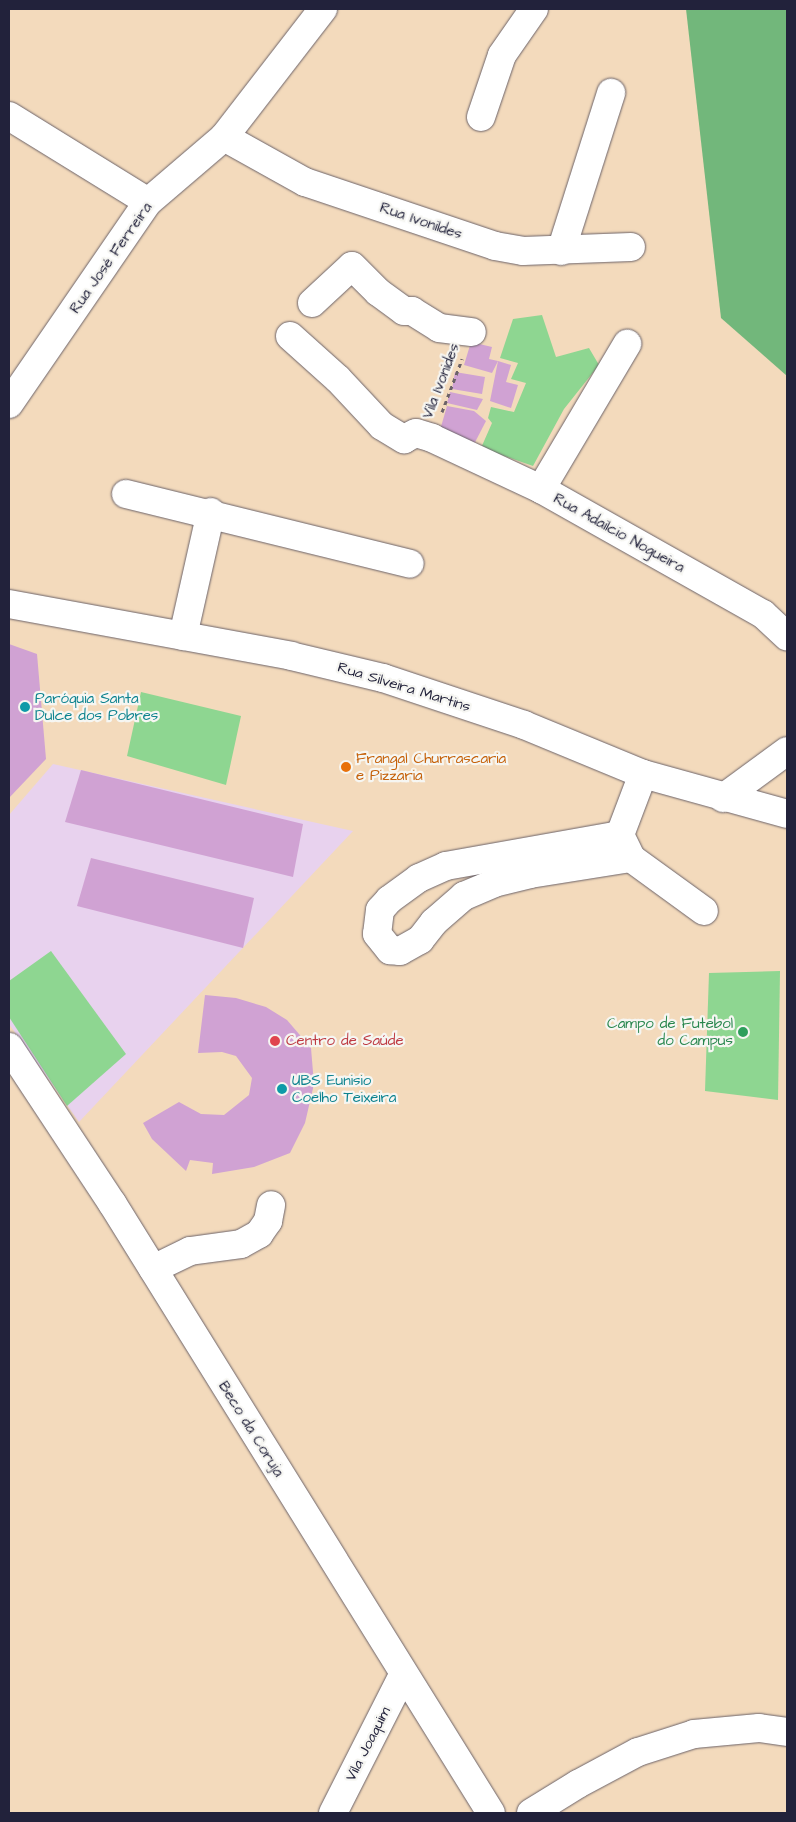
<!DOCTYPE html>
<meta charset="utf-8">
<style>
body{margin:0}
#map{position:relative;width:796px;height:1822px;overflow:hidden;background:#f3dabc;font-family:"Architects Daughter",sans-serif}
div>[style]{position:absolute}
.built>*{inset:0;background:#e8d2ee}
.green>*{inset:0;background:#8ed691}
.forest>*{inset:0;background:#72b77b}
.building>*{inset:0;background:#d0a2d3}
.path>*{height:3px;margin-top:-1.5px;transform-origin:0;background:repeating-linear-gradient(90deg,#6b6268 0 4px,transparent 0 8px)}
.roads{filter:drop-shadow(0 0 1px #6b6268) drop-shadow(0 0 1px #6b6268)}
.minor>*{height:28px;margin:-14px;padding:0 14px;transform-origin:14px;border-radius:14px;background:#fff}
.major>*{height:28px;margin:-14px;padding:0 14px;transform-origin:14px;border-radius:14px;background:#fff}
.dots>*{width:14px;height:14px;translate:-50% -50%;box-sizing:border-box;border:2px solid #f6f6f2;border-radius:50%}
span{translate:-50% -50%;white-space:nowrap;text-align:center;line-height:1.15;-webkit-text-stroke:4.5px #f6f6f2;paint-order:stroke}
.street-label{font-size:15px;color:#22223b}
.culture-label{font-size:15px;color:#0d838f}
.left{translate:0 -50%;text-align:left}
.food-label{font-size:15px;color:#c56008}
.leisure-label{font-size:15px;color:#27864d}
.right{translate:-100% -50%;text-align:right}
.health-label{font-size:15px;color:#be3a42}
.frame{position:absolute;inset:0;border:10px solid #22223b;pointer-events:none}
</style>
<div id="map">
<div class="built">
<div style="clip-path:polygon(53px 764px,353px 831px,79px 1122px,9px 1024px,9px 815px)"></div>
</div>
<div class="green">
<div style="clip-path:polygon(542px 315px,556px 357px,589px 348px,599px 365px,564px 409px,533px 466px,481px 448px,492px 423px,488px 418px,491px 407px,514px 412px,526px 383px,511px 379px,518px 363px,500px 358px,513px 319px)"></div>
<div style="clip-path:polygon(141px 692px,241px 716px,226px 785px,127px 756px)"></div>
<div style="clip-path:polygon(51px 951px,126px 1054px,67px 1106px,9px 1017px,9px 981px)"></div>
<div style="clip-path:polygon(780px 971px,778px 1100px,705px 1091px,709px 973px)"></div>
</div>
<div class="forest">
<div style="clip-path:polygon(686px 9px,787px 9px,787px 376px,721px 318px)"></div>
</div>
<div class="building">
<div style="clip-path:polygon(471px 342px,492px 347px,489px 359px,498px 361px,492px 373px,464px 365px)"></div>
<div style="clip-path:polygon(498px 361px,511px 365px,506px 382px,518px 385px,511px 408px,490px 401px)"></div>
<div style="clip-path:polygon(455px 372px,485px 377px,482px 394px,452px 389px)"></div>
<div style="clip-path:polygon(450px 392px,483px 399px,477px 410px,447px 403px)"></div>
<div style="clip-path:polygon(447px 406px,474px 411px,486px 421px,470px 452px,438px 437px)"></div>
<div style="clip-path:polygon(9px 644px,37px 654px,46px 759px,9px 798px)"></div>
<div style="clip-path:polygon(81px 770px,303px 824px,293px 877px,65px 822px)"></div>
<div style="clip-path:polygon(91px 858px,254px 898px,243px 948px,77px 906px)"></div>
<div style="clip-path:polygon(205px 995px,236px 998px,266px 1007px,287px 1020px,311px 1048px,314px 1084px,305px 1123px,290px 1153px,254px 1167px,212px 1174px,213px 1163px,190px 1160px,186px 1171px,152px 1139px,143px 1123px,179px 1102px,201px 1114px,224px 1115px,249px 1095px,252px 1078px,236px 1056px,222px 1052px,198px 1053px)"></div>
</div>
<div class="path">
<div style="left:442px;top:412px;width:57px;rotate:-69.3deg"></div>
</div>
<div class="roads">
<div class="minor">
<div style="left:9px;top:116px;width:163px;rotate:31.7deg"></div>
<div style="left:481px;top:117px;width:65px;rotate:-71.3deg"></div>
<div style="left:502px;top:55px;width:56px;rotate:-55.2deg"></div>
<div style="left:224px;top:137px;width:93px;rotate:29.1deg"></div>
<div style="left:305px;top:182px;width:200px;rotate:18.6deg"></div>
<div style="left:495px;top:246px;width:28px;rotate:10deg"></div>
<div style="left:523px;top:251px;width:108px;rotate:-2.1deg"></div>
<div style="left:561px;top:251px;width:166px;rotate:-72.4deg"></div>
<div style="left:312px;top:303px;width:54px;rotate:-42.8deg"></div>
<div style="left:352px;top:266px;width:37px;rotate:45deg"></div>
<div style="left:378px;top:292px;width:32px;rotate:36deg"></div>
<div style="left:404px;top:311px;width:8px"></div>
<div style="left:412px;top:311px;width:32px;rotate:32deg"></div>
<div style="left:439px;top:328px;width:33px;rotate:7deg"></div>
<div style="left:290px;top:336px;width:64px;rotate:41.9deg"></div>
<div style="left:338px;top:379px;width:64px;rotate:46.9deg"></div>
<div style="left:382px;top:426px;width:26px;rotate:31deg"></div>
<div style="left:404px;top:439px;width:13px;rotate:-27deg"></div>
<div style="left:416px;top:433px;width:17px;rotate:17deg"></div>
<div style="left:432px;top:438px;width:120px;rotate:25.1deg"></div>
<div style="left:541px;top:489px;width:255px;rotate:29.4deg"></div>
<div style="left:763px;top:614px;width:33px;rotate:43deg"></div>
<div style="left:9px;top:404px;width:245px;rotate:-55.5deg"></div>
<div style="left:148px;top:202px;width:100px;rotate:-40.5deg"></div>
<div style="left:224px;top:137px;width:162px;rotate:-52.3deg"></div>
<div style="left:541px;top:489px;width:169px;rotate:-59.3deg"></div>
<div style="left:126px;top:494px;width:292px;rotate:13.8deg"></div>
<div style="left:183px;top:636px;width:127px;rotate:-77.3deg"></div>
<div style="left:643px;top:774px;width:65px;rotate:110.7deg"></div>
<div style="left:620px;top:835px;width:25px;rotate:64deg"></div>
<div style="left:631px;top:858px;width:90px;rotate:36deg"></div>
<div style="left:723px;top:798px;width:79px;rotate:-36.3deg"></div>
<div style="left:620px;top:835px;width:177px;rotate:169.9deg"></div>
<div style="left:446px;top:866px;width:30px;rotate:156deg"></div>
<div style="left:419px;top:878px;width:37px;rotate:144deg"></div>
<div style="left:389px;top:900px;width:13px;rotate:132deg"></div>
<div style="left:380px;top:910px;width:24px;rotate:97deg"></div>
<div style="left:377px;top:934px;width:21px;rotate:51deg"></div>
<div style="left:390px;top:950px;width:10px;rotate:6deg"></div>
<div style="left:400px;top:951px;width:23px;rotate:-29deg"></div>
<div style="left:420px;top:940px;width:23px;rotate:-52deg"></div>
<div style="left:434px;top:922px;width:40px;rotate:-41deg"></div>
<div style="left:464px;top:896px;width:33px;rotate:-23deg"></div>
<div style="left:494px;top:883px;width:37px;rotate:-14deg"></div>
<div style="left:530px;top:874px;width:102px;rotate:-9deg"></div>
<div style="left:9px;top:1047px;width:187px;rotate:56.6deg"></div>
<div style="left:112px;top:1203px;width:718px;rotate:58.15deg"></div>
<div style="left:153px;top:1269px;width:41px;rotate:-25.9deg"></div>
<div style="left:190px;top:1251px;width:51px;rotate:-7.8deg"></div>
<div style="left:241px;top:1244px;width:21px;rotate:-29deg"></div>
<div style="left:259px;top:1234px;width:16px;rotate:-55deg"></div>
<div style="left:268px;top:1221px;width:16px;rotate:-79deg"></div>
<div style="left:333px;top:1813px;width:155px;rotate:-63.1deg"></div>
<div style="left:531px;top:1813px;width:55px;rotate:-31.7deg"></div>
<div style="left:578px;top:1784px;width:68px;rotate:-28.1deg"></div>
<div style="left:638px;top:1752px;width:59px;rotate:-17.8deg"></div>
<div style="left:694px;top:1734px;width:65px;rotate:-5.3deg"></div>
<div style="left:759px;top:1728px;width:28px;rotate:8deg"></div>
</div>
<div class="major">
<div style="left:9px;top:604px;width:287px;rotate:10.4deg"></div>
<div style="left:291px;top:656px;width:95px;rotate:13.4deg"></div>
<div style="left:383px;top:678px;width:149px;rotate:18.4deg"></div>
<div style="left:524px;top:725px;width:129px;rotate:22.4deg"></div>
<div style="left:643px;top:774px;width:149px;rotate:15.5deg"></div>
</div>
</div>
<div class="dots">
<div style="left:25px;top:707px;background:#0f9aa8"></div>
<div style="left:346px;top:767px;background:#e8710a"></div>
<div style="left:743px;top:1032px;background:#2e9e5b"></div>
<div style="left:275px;top:1041px;background:#e0444e"></div>
<div style="left:282px;top:1089px;background:#0f9aa8"></div>
</div>
<div class="street-label">
<span style="left:421px;top:221px;rotate:19deg">Rua Ivonildes</span>
<span style="left:111px;top:258px;rotate:-55deg">Rua José Ferreira</span>
<span style="left:441px;top:381px;rotate:-69deg">Vila Ivonides</span>
<span style="left:619px;top:533px;rotate:29deg">Rua Adailcio Nogueira</span>
<span style="left:404px;top:687px;rotate:17deg">Rua Silveira Martins</span>
<span style="left:251px;top:1429px;rotate:58deg">Beco da Coruja</span>
<span style="left:368px;top:1744px;rotate:-63deg">Vila Joaquim</span>
</div>
<div class="culture-label">
<span class="left" style="left:35px;top:707px">Paróquia Santa<br>Dulce dos Pobres</span>
<span class="left" style="left:292px;top:1089px">UBS Eunisio<br>Coelho Teixeira</span>
</div>
<div class="food-label">
<span class="left" style="left:356px;top:767px">Frangal Churrascaria<br>e Pizzaria</span>
</div>
<div class="leisure-label">
<span class="right" style="left:733px;top:1032px">Campo de Futebol<br>do Campus</span>
</div>
<div class="health-label">
<span class="left" style="left:286px;top:1041px">Centro de Saúde</span>
</div>
<div class="frame"></div>
</div>
